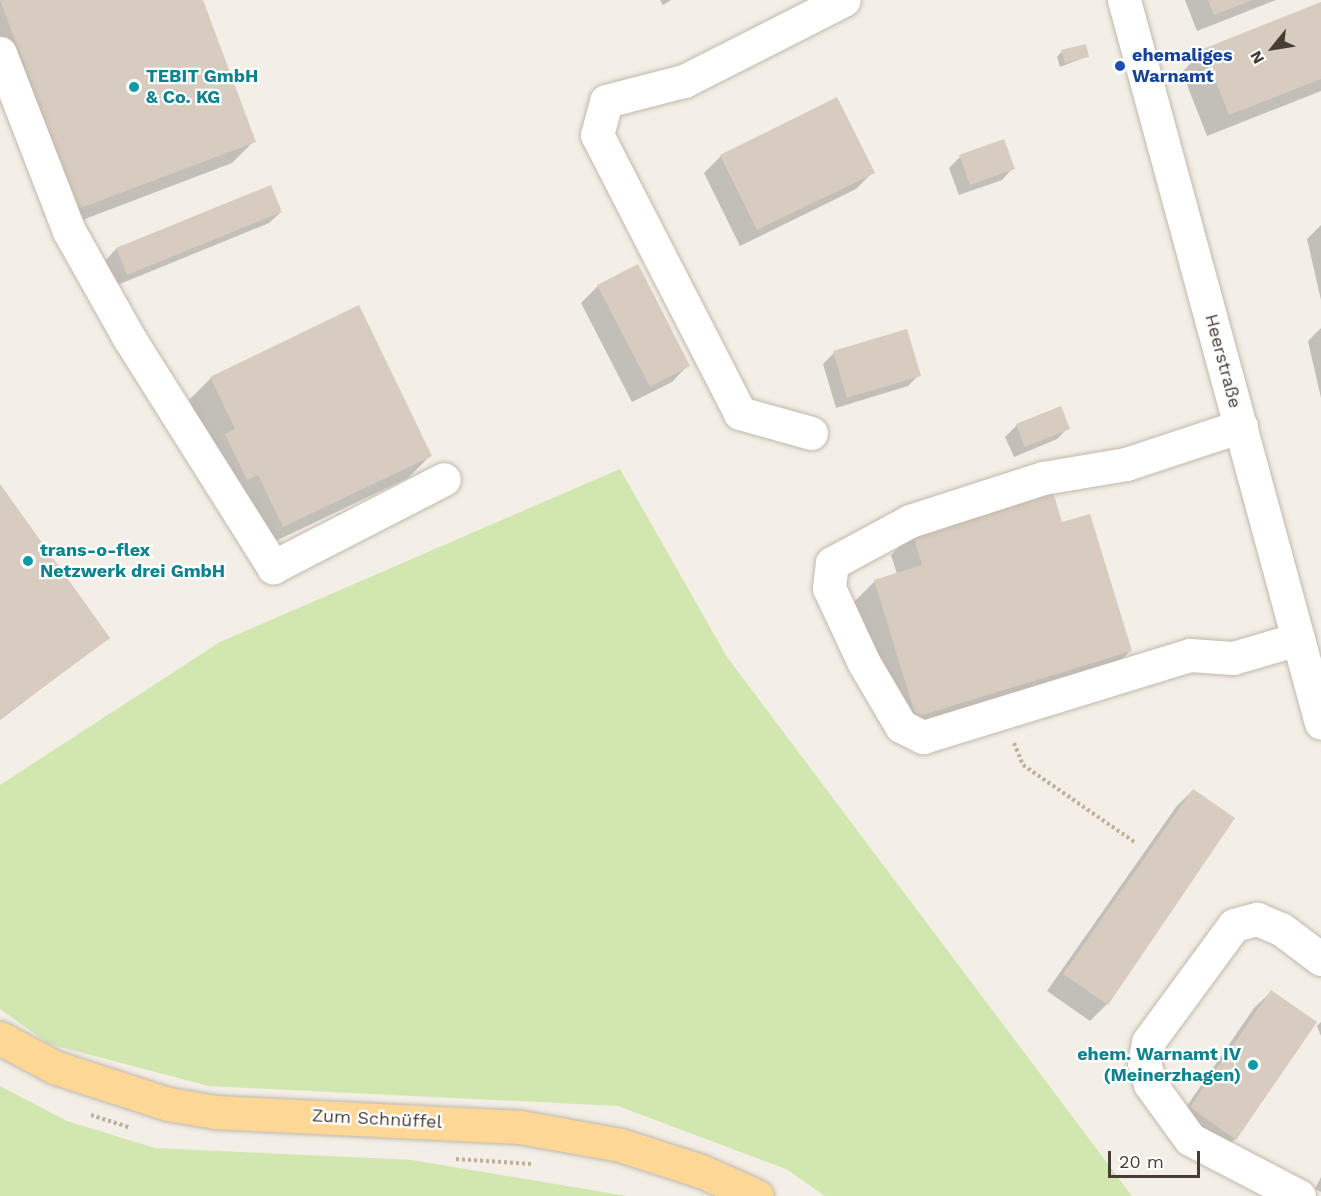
<!DOCTYPE html>
<meta charset="utf-8">
<style>
body{margin:0}
#map{position:relative;width:1321px;height:1196px;overflow:hidden;background:#f3eee6;font-family:"Work Sans",sans-serif}
div>[style]{position:absolute}
.green>*{inset:0;background:#d2e7b0}
.shadow>*{inset:0;background:#0003}
.building>*{inset:0;background:#d7ccbf}
.path>*{height:4px;margin-top:-2px;transform-origin:0;background:repeating-linear-gradient(90deg,#c0b09b 0 3px,transparent 0 6px)}
.roads{filter:drop-shadow(0 0 2px #c1b8ac) drop-shadow(0 0 2px #c1b8ac)}
.minor>*{height:33px;margin:-16.5px;padding:0 16.5px;transform-origin:16.5px;border-radius:16.5px;background:#fff}
.major>*{height:33px;margin:-16.5px;padding:0 16.5px;transform-origin:16.5px;border-radius:16.5px;background:#fcd796}
.dots>*{width:16px;height:16px;translate:-50% -50%;box-sizing:border-box;border:3px solid #fff;border-radius:50%}
span{translate:-50% -50%;white-space:nowrap;text-align:center;line-height:1.15;-webkit-text-stroke:4.5px #fff;paint-order:stroke}
.transit-label{font-size:18px;color:#164399;font-weight:700}
.left{translate:0 -50%;text-align:left}
.culture-label{font-size:18px;color:#0d838f;font-weight:700}
.right{translate:-100% -50%;text-align:right}
.street-label{font-size:18px;color:#463e36}
.north{position:absolute;left:1243px;top:18px;width:60px;height:60px;-webkit-text-stroke:4px #fff;paint-order:stroke;rotate:240deg;font-size:16px;font-weight:700;line-height:24px;text-align:center;color:#463e36}
.north::after{content:'';display:block;margin:auto;width:21px;height:27px;background:#463e36;clip-path:polygon(50% 0,100% 100%,50% 72%,0 100%)}
.scale{position:absolute;left:1108px;top:1151px;width:92px;height:27px;box-sizing:border-box;border:3px solid #463e36;border-top:0;padding-left:8px;font-size:18px;line-height:21px;white-space:nowrap;color:#463e36;-webkit-text-stroke:4px #fff;paint-order:stroke}
</style>
<div id="map">
<div class="green">
<div style="clip-path:polygon(620px 469px,727px 657px,1132px 1196px,825px 1196px,786px 1169px,618px 1106px,209px 1086px,49px 1044px,0 1009px,0 785px,220px 642px)"></div>
<div style="clip-path:polygon(0 1086px,67px 1121px,155px 1148px,412px 1160px,627px 1196px,0 1196px)"></div>
</div>
<div class="shadow">
<div style="clip-path:polygon(0 0,201px 0,254px 141px,232px 163px,56px 230px,0 80px)"></div>
<div style="clip-path:polygon(660px 0,671px 0,663px 5px)"></div>
<div style="clip-path:polygon(1185px 0,1276px 0,1197px 31px)"></div>
<div style="clip-path:polygon(1321px 4px,1321px 91px,1207px 136px,1182px 72px,1204px 50px)"></div>
<div style="clip-path:polygon(1062px 51px,1088px 56px,1060px 67px,1057px 57px)"></div>
<div style="clip-path:polygon(721px 156px,873px 172px,856px 189px,740px 246px,704px 173px)"></div>
<div style="clip-path:polygon(960px 157px,1013px 168px,1002px 180px,959px 195px,949px 168px)"></div>
<div style="clip-path:polygon(270px 186px,281px 212px,269px 223px,115px 286px,105px 261px,116px 249px)"></div>
<div style="clip-path:polygon(1321px 225px,1321px 300px,1307px 239px)"></div>
<div style="clip-path:polygon(598px 286px,688px 365px,672px 382px,632px 402px,581px 303px)"></div>
<div style="clip-path:polygon(1321px 328px,1321px 398px,1308px 341px)"></div>
<div style="clip-path:polygon(834px 353px,919px 375px,908px 386px,836px 408px,823px 364px)"></div>
<div style="clip-path:polygon(211px 378px,430px 456px,408px 478px,261px 548px,189px 400px)"></div>
<div style="clip-path:polygon(1017px 425px,1068px 428px,1057px 439px,1014px 457px,1005px 437px)"></div>
<div style="clip-path:polygon(0 489px,108px 638px,0 720px)"></div>
<div style="clip-path:polygon(1061px 524px,1130px 651px,1108px 673px,894px 738px,852px 604px,874px 582px,897px 574px,891px 555px,913px 533px)"></div>
<div style="clip-path:polygon(1193px 790px,1107px 1004px,1090px 1021px,1047px 991px,1176px 807px)"></div>
<div style="clip-path:polygon(1271px 992px,1235px 1139px,1218px 1155px,1174px 1125px,1254px 1008px)"></div>
<div style="clip-path:polygon(1321px 1022px,1321px 1036px,1317px 1026px)"></div>
<div style="clip-path:polygon(1321px 1177px,1321px 1192px,1315px 1189px)"></div>
</div>
<div class="building">
<div style="clip-path:polygon(0 0,203px 0,256px 142px,78px 209px)"></div>
<div style="clip-path:polygon(1208px 0,1253px 0,1214px 15px)"></div>
<div style="clip-path:polygon(1321px 2px,1321px 79px,1229px 115px,1203px 49px)"></div>
<div style="clip-path:polygon(1086px 44px,1089px 57px,1065px 63px,1061px 50px)"></div>
<div style="clip-path:polygon(837px 97px,875px 173px,757px 230px,720px 155px)"></div>
<div style="clip-path:polygon(1004px 139px,1015px 169px,970px 185px,959px 155px)"></div>
<div style="clip-path:polygon(271px 185px,282px 212px,127px 275px,116px 248px)"></div>
<div style="clip-path:polygon(638px 264px,690px 366px,650px 387px,597px 285px)"></div>
<div style="clip-path:polygon(359px 305px,432px 456px,283px 527px,258px 475px,247px 480px,225px 434px,235px 429px,210px 377px)"></div>
<div style="clip-path:polygon(907px 329px,921px 376px,847px 398px,833px 351px)"></div>
<div style="clip-path:polygon(1061px 406px,1070px 429px,1025px 447px,1016px 424px)"></div>
<div style="clip-path:polygon(0 484px,110px 638px,0 719px)"></div>
<div style="clip-path:polygon(1052px 489px,1062px 522px,1090px 514px,1132px 651px,916px 717px,874px 580px,922px 565px,912px 532px)"></div>
<div style="clip-path:polygon(1193px 789px,1235px 818px,1108px 1005px,1063px 974px)"></div>
<div style="clip-path:polygon(1271px 990px,1317px 1022px,1236px 1140px,1190px 1107px)"></div>
</div>
<div class="path">
<div style="left:1014px;top:743px;width:24px;rotate:68deg"></div>
<div style="left:1023px;top:765px;width:137px;rotate:34.6deg"></div>
<div style="left:91px;top:1115px;width:40px;rotate:18deg"></div>
<div style="left:456px;top:1159px;width:76px;rotate:3.8deg"></div>
</div>
<div class="roads">
<div class="minor">
<div style="left:1124px;top:0;width:749px;rotate:74.76deg"></div>
<div style="left:0;top:53px;width:191px;rotate:68.8deg"></div>
<div style="left:69px;top:231px;width:123px;rotate:60.7deg"></div>
<div style="left:129px;top:338px;width:271px;rotate:57.8deg"></div>
<div style="left:273px;top:567px;width:192px;rotate:-27.2deg"></div>
<div style="left:1241px;top:426px;width:121px;rotate:161.7deg"></div>
<div style="left:1126px;top:464px;width:84px;rotate:170.4deg"></div>
<div style="left:1043px;top:478px;width:140px;rotate:162.1deg"></div>
<div style="left:910px;top:521px;width:89px;rotate:151.7deg"></div>
<div style="left:832px;top:563px;width:25px;rotate:97deg"></div>
<div style="left:829px;top:588px;width:83px;rotate:65deg"></div>
<div style="left:864px;top:663px;width:73px;rotate:59.6deg"></div>
<div style="left:901px;top:726px;width:25px;rotate:27deg"></div>
<div style="left:923px;top:737px;width:279px;rotate:-17.1deg"></div>
<div style="left:1190px;top:655px;width:43px;rotate:4deg"></div>
<div style="left:1233px;top:658px;width:68px;rotate:-16.3deg"></div>
<div style="left:811px;top:433px;width:74px;rotate:-164.3deg"></div>
<div style="left:740px;top:413px;width:313px;rotate:-117.2deg"></div>
<div style="left:597px;top:135px;width:35px;rotate:-75deg"></div>
<div style="left:606px;top:101px;width:81px;rotate:-14.4deg"></div>
<div style="left:684px;top:81px;width:179px;rotate:-26.9deg"></div>
<div style="left:1299px;top:1196px;width:123px;rotate:-152.4deg"></div>
<div style="left:1190px;top:1139px;width:68px;rotate:-126deg"></div>
<div style="left:1150px;top:1084px;width:22px;rotate:-106deg"></div>
<div style="left:1144px;top:1063px;width:21px;rotate:-79deg"></div>
<div style="left:1148px;top:1042px;width:145px;rotate:-53.7deg"></div>
<div style="left:1234px;top:925px;width:24px;rotate:-15deg"></div>
<div style="left:1257px;top:919px;width:26px;rotate:23deg"></div>
<div style="left:1281px;top:929px;width:50px;rotate:36.9deg"></div>
</div>
<div class="major">
<div style="left:0;top:1038px;width:61px;rotate:28.2deg"></div>
<div style="left:54px;top:1067px;width:120px;rotate:18deg"></div>
<div style="left:168px;top:1104px;width:48px;rotate:9.7deg"></div>
<div style="left:215px;top:1112px;width:305px;rotate:2.8deg"></div>
<div style="left:520px;top:1127px;width:102px;rotate:10.2deg"></div>
<div style="left:620px;top:1145px;width:85px;rotate:17.8deg"></div>
<div style="left:701px;top:1171px;width:61px;rotate:24.1deg"></div>
</div>
</div>
<div class="dots">
<div style="left:1120px;top:66px;background:#1a4fb4"></div>
<div style="left:134px;top:87px;background:#0f9aa8"></div>
<div style="left:28px;top:561px;background:#0f9aa8"></div>
<div style="left:1253px;top:1065px;background:#0f9aa8"></div>
</div>
<div class="transit-label">
<span class="left" style="left:1132px;top:66px">ehemaliges<br>Warnamt</span>
</div>
<div class="culture-label">
<span class="left" style="left:146px;top:87px">TEBIT GmbH<br>&amp; Co. KG</span>
<span class="left" style="left:40px;top:561px">trans-o-flex<br>Netzwerk drei GmbH</span>
<span class="right" style="left:1241px;top:1065px">ehem. Warnamt IV<br>(Meinerzhagen)</span>
</div>
<div class="street-label">
<span style="left:1223px;top:361px;rotate:75deg">Heerstraße</span>
<span style="left:377px;top:1119px;rotate:3deg">Zum Schnüffel</span>
</div>
<div class="north">N</div>
<div class="scale">20 m</div>
</div>
